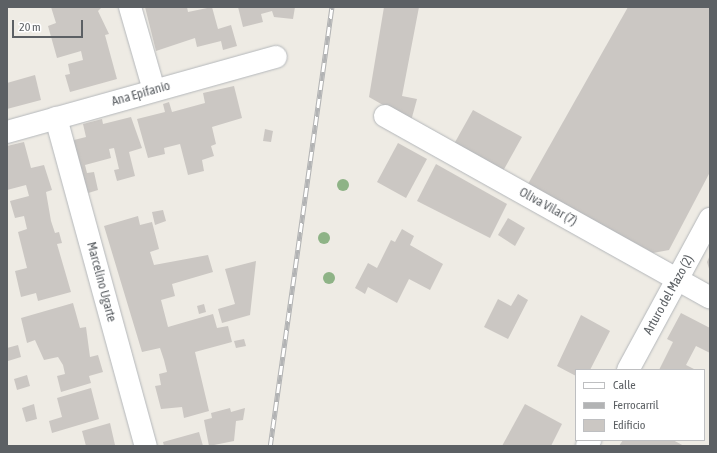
<!DOCTYPE html>
<style>
body{margin:0}
#map{position:relative;width:717px;height:453px;overflow:hidden;background:#eeebe4;font-family:"Asap Condensed",sans-serif}
div>[style]{position:absolute}
.building>*{inset:0;background:#cbc7c3}
.roads{filter:drop-shadow(0 0 1px #b4b7ba) drop-shadow(0 0 1px #b4b7ba)}
.minor>*{height:22px;margin:-11px;padding:0 11px;transform-origin:11px;border-radius:11px;background:#fff}
.rail>*{height:4.5px;margin-top:-2.25px;transform-origin:0;background:repeating-linear-gradient(90deg,#fff 0 9px,#b2b3b4 0 18px);box-sizing:border-box;border-block:1px solid #b2b3b4}
.trees>*{width:12px;height:12px;margin:-6px;border-radius:50%;background:#8eb386}
span{translate:-50% -50%;white-space:nowrap;text-align:center;line-height:1.15;-webkit-text-stroke:3px #fff;paint-order:stroke}
.street-label{font-size:13px;color:#5c6064}
.frame{position:absolute;inset:0;border:8px solid #5c6064;pointer-events:none}
.legend{position:absolute;left:575px;top:369px;width:130px;height:72px;box-sizing:border-box;background:#fff;border:1px solid #bebfc1;margin:0;padding:5px 7px;list-style:none;font-size:12px;color:#5c6064}
.legend li{display:flex;align-items:center;gap:8px;height:20px}
.legend b{width:20px;border:1px solid #bebfc1}
.scale{position:absolute;left:12px;top:20px;width:71px;height:18px;box-sizing:border-box;border:2px solid #5c6064;border-top:0;padding-left:5px;font-size:12px;line-height:14px;white-space:nowrap;color:#5c6064;-webkit-text-stroke:3px #fff;paint-order:stroke}
</style>
<div id="map">
<div class="building">
<div style="clip-path:polygon(51px 7px,102px 7px,98px 11px,109px 34px,105px 35px,117px 79px,70px 92px,65px 75px,70px 74px,68px 64px,83px 60px,81px 51px,57px 58px,48px 26px,56px 23px)"></div>
<div style="clip-path:polygon(145px 7px,187px 7px,188px 12px,212px 7px,218px 29px,231px 25px,237px 46px,223px 50px,221px 41px,197px 47px,195px 38px,156px 51px)"></div>
<div style="clip-path:polygon(238px 7px,295px 7px,293px 19px,274px 17px,272px 11px,261px 14px,263px 22px,243px 27px)"></div>
<div style="clip-path:polygon(384px 7px,419px 7px,402px 96px,417px 99px,411px 121px,369px 97px)"></div>
<div style="clip-path:polygon(628px 7px,710px 7px,710px 172px,669px 250px,653px 253px,528px 184px)"></div>
<div style="clip-path:polygon(35px 75px,41px 100px,7px 109px,7px 83px)"></div>
<div style="clip-path:polygon(234px 86px,242px 118px,212px 127px,216px 144px,211px 146px,214px 156px,202px 160px,204px 171px,188px 175px,180px 144px,164px 148px,165px 154px,148px 158px,137px 119px,165px 112px,163px 104px,169px 102px,172px 112px,205px 103px,203px 93px)"></div>
<div style="clip-path:polygon(473px 110px,522px 137px,503px 171px,454px 144px)"></div>
<div style="clip-path:polygon(131px 117px,142px 148px,129px 152px,135px 176px,117px 181px,114px 170px,119px 169px,114px 148px,109px 149px,111px 158px,85px 165px,87px 173px,94px 172px,98px 190px,85px 194px,70px 141px,86px 137px,83px 124px,102px 119px,103px 124px)"></div>
<div style="clip-path:polygon(265px 129px,273px 131px,271px 142px,263px 141px)"></div>
<div style="clip-path:polygon(24px 142px,31px 168px,44px 165px,52px 190px,46px 192px,51px 221px,55px 233px,59px 232px,62px 243px,57px 244px,71px 292px,38px 301px,36px 293px,21px 297px,15px 271px,27px 268px,18px 232px,27px 229px,24px 216px,15px 218px,10px 201px,29px 196px,26px 185px,7px 190px,7px 146px)"></div>
<div style="clip-path:polygon(398px 143px,427px 159px,406px 198px,377px 182px)"></div>
<div style="clip-path:polygon(436px 164px,507px 204px,490px 238px,417px 201px)"></div>
<div style="clip-path:polygon(163px 210px,166px 221px,155px 225px,152px 212px)"></div>
<div style="clip-path:polygon(138px 216px,140px 225px,152px 222px,159px 249px,150px 252px,154px 265px,208px 255px,213px 272px,172px 284px,175px 296px,161px 300px,168px 327px,213px 314px,217px 328px,228px 326px,232px 342px,195px 352px,209px 411px,184px 418px,182px 407px,161px 409px,155px 386px,161px 385px,159px 374px,167px 372px,164px 360px,160px 348px,142px 352px,104px 226px)"></div>
<div style="clip-path:polygon(508px 218px,525px 228px,515px 246px,498px 235px)"></div>
<div style="clip-path:polygon(402px 229px,414px 236px,410px 245px,443px 264px,430px 290px,409px 279px,397px 303px,368px 287px,365px 294px,355px 288px,368px 263px,377px 268px,391px 240px,395px 242px)"></div>
<div style="clip-path:polygon(710px 255px,710px 272px,707px 262px)"></div>
<div style="clip-path:polygon(256px 261px,250px 315px,222px 323px,218px 309px,235px 304px,225px 269px)"></div>
<div style="clip-path:polygon(518px 294px,528px 300px,508px 339px,484px 327px,498px 299px,511px 306px)"></div>
<div style="clip-path:polygon(73px 303px,80px 328px,86px 327px,90px 357px,98px 355px,103px 372px,89px 376px,91px 383px,61px 392px,57px 376px,65px 374px,63px 365px,58px 357px,44px 360px,35px 340px,27px 343px,21px 318px)"></div>
<div style="clip-path:polygon(204px 304px,206px 312px,199px 314px,197px 306px)"></div>
<div style="clip-path:polygon(681px 313px,710px 328px,710px 353px,696px 346px,686px 365px,696px 370px,659px 370px,673px 342px,667px 339px)"></div>
<div style="clip-path:polygon(581px 315px,610px 331px,590px 370px,576px 370px,576px 376px,557px 366px)"></div>
<div style="clip-path:polygon(244px 339px,246px 346px,236px 348px,234px 341px)"></div>
<div style="clip-path:polygon(18px 345px,21px 357px,8px 361px,7px 348px)"></div>
<div style="clip-path:polygon(27px 375px,30px 386px,17px 390px,14px 379px)"></div>
<div style="clip-path:polygon(91px 388px,99px 419px,52px 433px,49px 421px,62px 417px,57px 398px)"></div>
<div style="clip-path:polygon(34px 404px,37px 419px,26px 422px,22px 408px)"></div>
<div style="clip-path:polygon(525px 404px,562px 424px,551px 446px,502px 446px)"></div>
<div style="clip-path:polygon(230px 408px,231px 412px,245px 408px,243px 420px,236px 421px,234px 441px,209px 446px,204px 420px,212px 418px,211px 413px)"></div>
<div style="clip-path:polygon(110px 423px,115px 445px,86px 446px,82px 431px)"></div>
<div style="clip-path:polygon(199px 432px,203px 446px,164px 446px,163px 442px)"></div>
<div style="clip-path:polygon(623px 440px,673px 440px,684px 446px,619px 446px)"></div>
</div>
<div class="roads">
<div class="minor">
<div style="left:130px;top:7px;width:86px;rotate:73.9deg"></div>
<div style="left:385px;top:116px;width:372px;rotate:29.2deg"></div>
<div style="left:56px;top:118px;width:340px;rotate:74.7deg"></div>
<div style="left:7px;top:132px;width:279px;rotate:-15.6deg"></div>
<div style="left:628px;top:370px;width:172px;rotate:-61.5deg"></div>
<div style="left:587px;top:446px;width:7px;rotate:-63deg"></div>
</div>
</div>
<div class="rail">
<div style="left:270px;top:446px;width:443px;rotate:-82deg"></div>
</div>
<div class="trees">
<div style="left:343px;top:185px"></div>
<div style="left:324px;top:238px"></div>
<div style="left:329px;top:278px"></div>
</div>
<div class="street-label">
<span style="left:141px;top:94px;rotate:-16deg">Ana Epifanio</span>
<span style="left:548px;top:207px;rotate:29deg">Oliva Vilar (7)</span>
<span style="left:101px;top:282px;rotate:75deg">Marcelino Ugarte</span>
<span style="left:669px;top:295px;rotate:-61deg">Arturo del Mazo (2)</span>
</div>
<div class="frame"></div>
<ul class="legend">
<li><b style="height:5px;background:#fff"></b>Calle</li>
<li><b style="height:5px;background:#b2b3b4"></b>Ferrocarril</li>
<li><b style="height:11px;background:#cbc7c3"></b>Edificio</li>
</ul>
<div class="scale">20 m</div>
</div>
